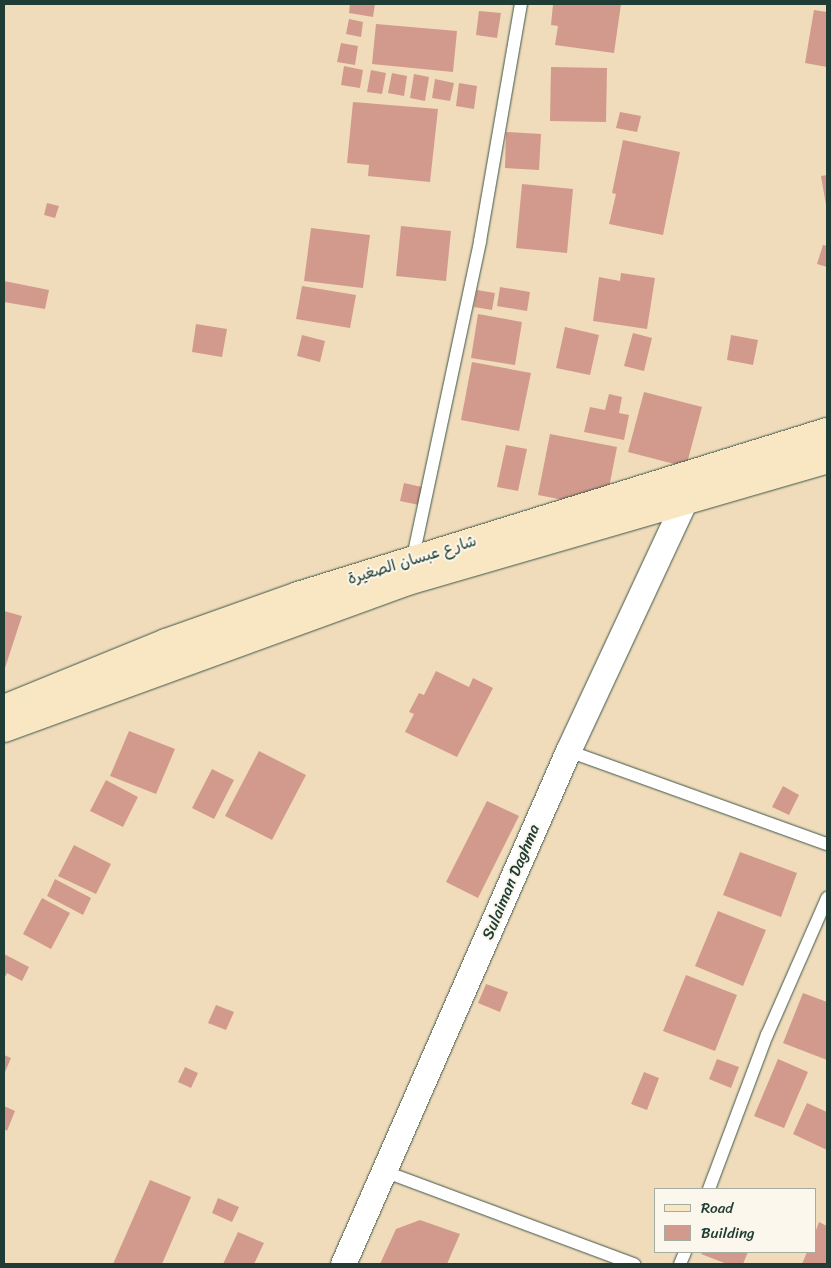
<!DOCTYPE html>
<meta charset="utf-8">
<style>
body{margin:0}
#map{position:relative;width:831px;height:1268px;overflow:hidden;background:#f0dcbb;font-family:Sriracha,"Playpen Sans Arabic",sans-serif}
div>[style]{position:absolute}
.building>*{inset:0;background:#d29a8c}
.roads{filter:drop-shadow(0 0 1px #3e5548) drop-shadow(0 0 1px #3e5548)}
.lane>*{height:12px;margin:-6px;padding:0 6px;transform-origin:6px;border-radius:6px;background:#fff}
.street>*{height:25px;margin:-12.5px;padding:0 12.5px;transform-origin:12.5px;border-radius:12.5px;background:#fff}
.secondary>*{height:28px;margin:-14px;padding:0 14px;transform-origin:14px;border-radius:14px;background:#f9e7c3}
span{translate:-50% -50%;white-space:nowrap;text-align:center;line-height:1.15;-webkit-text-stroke:4px #fbf7ec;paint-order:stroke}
.street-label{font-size:16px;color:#1f3d34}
.frame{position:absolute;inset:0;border:5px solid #1f3d34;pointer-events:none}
.legend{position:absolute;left:654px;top:1188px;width:162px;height:65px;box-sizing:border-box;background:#fbf7ec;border:1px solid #a3ada2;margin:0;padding:6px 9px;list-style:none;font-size:15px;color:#1f3d34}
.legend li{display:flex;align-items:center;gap:10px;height:25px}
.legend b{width:25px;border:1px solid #a3ada2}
</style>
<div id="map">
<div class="building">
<div style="clip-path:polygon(350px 4px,375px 4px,373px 17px,349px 13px)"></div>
<div style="clip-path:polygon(553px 4px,621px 4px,614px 53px,555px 45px,558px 26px,551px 25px)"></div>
<div style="clip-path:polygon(814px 10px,827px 12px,827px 67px,805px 63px)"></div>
<div style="clip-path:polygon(479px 11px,501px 13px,497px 38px,476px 35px)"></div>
<div style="clip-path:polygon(349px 19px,363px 22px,361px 37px,346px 34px)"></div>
<div style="clip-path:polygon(376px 24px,457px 31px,453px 72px,372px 64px)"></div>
<div style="clip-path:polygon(341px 43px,358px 46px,355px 65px,337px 62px)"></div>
<div style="clip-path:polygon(344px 66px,363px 70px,360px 88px,341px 85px)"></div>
<div style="clip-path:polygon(551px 67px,607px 68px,606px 122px,550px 121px)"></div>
<div style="clip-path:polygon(371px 70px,386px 73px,382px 94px,367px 92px)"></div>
<div style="clip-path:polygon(392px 73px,407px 76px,404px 96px,388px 93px)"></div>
<div style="clip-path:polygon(414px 74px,429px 77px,425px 101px,410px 98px)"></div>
<div style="clip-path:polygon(435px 79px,454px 83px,450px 101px,432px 98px)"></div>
<div style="clip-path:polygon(459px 83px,477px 86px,474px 109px,456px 106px)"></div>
<div style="clip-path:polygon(353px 102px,438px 109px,430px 182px,368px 176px,369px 165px,347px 163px)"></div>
<div style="clip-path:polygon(620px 112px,641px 116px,637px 132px,616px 128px)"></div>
<div style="clip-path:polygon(506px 132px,541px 134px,539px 170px,505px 168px)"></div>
<div style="clip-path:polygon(623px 140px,680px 152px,663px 235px,609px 224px,616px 194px,612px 193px)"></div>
<div style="clip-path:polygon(827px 175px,827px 205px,826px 205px,821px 176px)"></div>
<div style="clip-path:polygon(522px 184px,573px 189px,567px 253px,516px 248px)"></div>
<div style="clip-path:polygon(47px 203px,59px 206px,55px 218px,44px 215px)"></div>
<div style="clip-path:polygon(401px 226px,451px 231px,446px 281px,396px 276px)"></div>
<div style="clip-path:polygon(311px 228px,370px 235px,363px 288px,304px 281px)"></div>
<div style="clip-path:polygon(823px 245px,827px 246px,827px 267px,817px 264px)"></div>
<div style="clip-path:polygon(621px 273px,655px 278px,647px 329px,593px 321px,599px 277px,620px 281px)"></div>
<div style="clip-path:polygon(4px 281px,49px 290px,45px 309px,4px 302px)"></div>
<div style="clip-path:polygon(302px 286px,356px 295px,350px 328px,296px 319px)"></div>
<div style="clip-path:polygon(500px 287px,530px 292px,527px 311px,497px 306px)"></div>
<div style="clip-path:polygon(477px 290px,495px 293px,492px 310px,474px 307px)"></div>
<div style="clip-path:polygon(478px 314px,522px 322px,515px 365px,471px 358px)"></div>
<div style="clip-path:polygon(196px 324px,227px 329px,222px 357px,192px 352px)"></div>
<div style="clip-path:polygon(565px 327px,599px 335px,590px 375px,556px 368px)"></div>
<div style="clip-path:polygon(633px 333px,652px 338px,644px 371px,624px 366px)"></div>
<div style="clip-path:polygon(302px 335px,325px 341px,320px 362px,297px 356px)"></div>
<div style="clip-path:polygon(731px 335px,758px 340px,753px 365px,727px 360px)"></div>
<div style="clip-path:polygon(472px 362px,531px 373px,519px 431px,461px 420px)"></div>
<div style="clip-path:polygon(644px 392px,702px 407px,686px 467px,628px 452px)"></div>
<div style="clip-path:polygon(609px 394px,622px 397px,619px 413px,629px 415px,624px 440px,584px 432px,590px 407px,605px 410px)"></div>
<div style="clip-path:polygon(550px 434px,617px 447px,605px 508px,538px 495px)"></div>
<div style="clip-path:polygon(506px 445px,527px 449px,518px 491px,497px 487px)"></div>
<div style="clip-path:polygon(404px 483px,422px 487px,419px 505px,400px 501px)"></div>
<div style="clip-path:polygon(4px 611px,22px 616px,4px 671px)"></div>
<div style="clip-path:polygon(436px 671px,469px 687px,473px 678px,493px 688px,457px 757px,405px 732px,414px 714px,409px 712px,419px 693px,424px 695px)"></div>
<div style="clip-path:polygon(129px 731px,175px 749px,156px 794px,110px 776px)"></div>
<div style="clip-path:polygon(259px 751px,306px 775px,272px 840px,225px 816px)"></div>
<div style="clip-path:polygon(212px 769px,234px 780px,214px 819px,192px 808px)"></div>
<div style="clip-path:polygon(106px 780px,138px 797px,123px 827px,90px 811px)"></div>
<div style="clip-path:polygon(783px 786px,799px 795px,789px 815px,772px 807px)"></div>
<div style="clip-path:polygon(487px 801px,519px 816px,478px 898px,446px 882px)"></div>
<div style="clip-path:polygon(74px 845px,111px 864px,96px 894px,58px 876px)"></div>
<div style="clip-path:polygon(740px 852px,797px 873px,781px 917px,723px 895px)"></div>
<div style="clip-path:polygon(55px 879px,91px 898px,83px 915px,47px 896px)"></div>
<div style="clip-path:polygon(42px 898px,70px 913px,51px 949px,23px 934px)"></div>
<div style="clip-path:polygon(718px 911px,766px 930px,743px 986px,695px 966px)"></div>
<div style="clip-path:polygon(4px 954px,29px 967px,22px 981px,7px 973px,4px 979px)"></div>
<div style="clip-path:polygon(686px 975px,737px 995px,715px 1051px,663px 1031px)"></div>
<div style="clip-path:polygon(486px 984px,508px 992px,500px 1012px,478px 1003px)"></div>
<div style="clip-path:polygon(803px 993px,827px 1002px,827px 1060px,783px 1043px)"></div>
<div style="clip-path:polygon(216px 1005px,234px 1012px,226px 1030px,208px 1023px)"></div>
<div style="clip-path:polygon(4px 1055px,11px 1058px,5px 1072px,4px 1071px)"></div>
<div style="clip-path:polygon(717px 1059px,739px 1067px,731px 1088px,709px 1079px)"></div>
<div style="clip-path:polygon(778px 1059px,808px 1072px,784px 1128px,754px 1116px)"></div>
<div style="clip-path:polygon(185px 1067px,198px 1073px,191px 1088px,178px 1082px)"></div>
<div style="clip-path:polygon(644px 1072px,659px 1078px,647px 1110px,631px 1104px)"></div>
<div style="clip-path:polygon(807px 1103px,827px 1112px,827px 1150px,793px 1134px)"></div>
<div style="clip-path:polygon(4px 1106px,15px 1111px,7px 1131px,4px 1129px)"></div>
<div style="clip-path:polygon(150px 1180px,191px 1197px,162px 1264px,113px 1264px)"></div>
<div style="clip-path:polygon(218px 1198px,239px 1207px,232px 1222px,212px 1213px)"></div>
<div style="clip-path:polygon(420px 1220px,460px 1234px,447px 1264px,380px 1264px,396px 1229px)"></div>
<div style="clip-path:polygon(819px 1222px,827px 1226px,827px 1264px,802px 1264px,807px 1252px,815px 1252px,815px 1233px)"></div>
<div style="clip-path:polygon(238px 1232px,264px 1243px,254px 1264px,223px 1264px)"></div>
<div style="clip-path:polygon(703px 1252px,748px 1252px,743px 1264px,727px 1264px,701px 1254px)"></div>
</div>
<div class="roads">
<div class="lane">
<div style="left:412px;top:562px;width:328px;rotate:-78deg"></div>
<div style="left:480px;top:241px;width:241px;rotate:-80.2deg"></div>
<div style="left:568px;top:751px;width:275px;rotate:19.8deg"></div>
<div style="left:386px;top:1172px;width:265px;rotate:20.4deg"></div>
<div style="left:709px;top:1189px;width:165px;rotate:-69.4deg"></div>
<div style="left:767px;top:1035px;width:150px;rotate:-66.3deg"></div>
<div style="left:680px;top:1264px;width:13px;rotate:-67deg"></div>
</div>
<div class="street">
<div style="left:343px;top:1264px;width:560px;rotate:-66.32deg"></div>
<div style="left:568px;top:751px;width:275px;rotate:-65deg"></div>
</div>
<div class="secondary">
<div style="left:4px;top:709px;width:175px;rotate:-22.2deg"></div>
<div style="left:166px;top:643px;width:140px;rotate:-19.6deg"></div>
<div style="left:298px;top:596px;width:554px;rotate:-17.22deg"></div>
<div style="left:4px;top:728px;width:430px;rotate:-20deg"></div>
<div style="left:408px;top:581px;width:436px;rotate:-16.2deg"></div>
</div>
</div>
<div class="street-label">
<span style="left:412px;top:560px;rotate:-17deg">شارع عبسان الصغيرة</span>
<span style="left:511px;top:882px;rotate:-67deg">Sulaiman Daghma</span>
</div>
<div class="frame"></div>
<ul class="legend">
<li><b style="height:6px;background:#f9e7c3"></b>Road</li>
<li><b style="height:14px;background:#d29a8c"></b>Building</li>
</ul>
</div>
